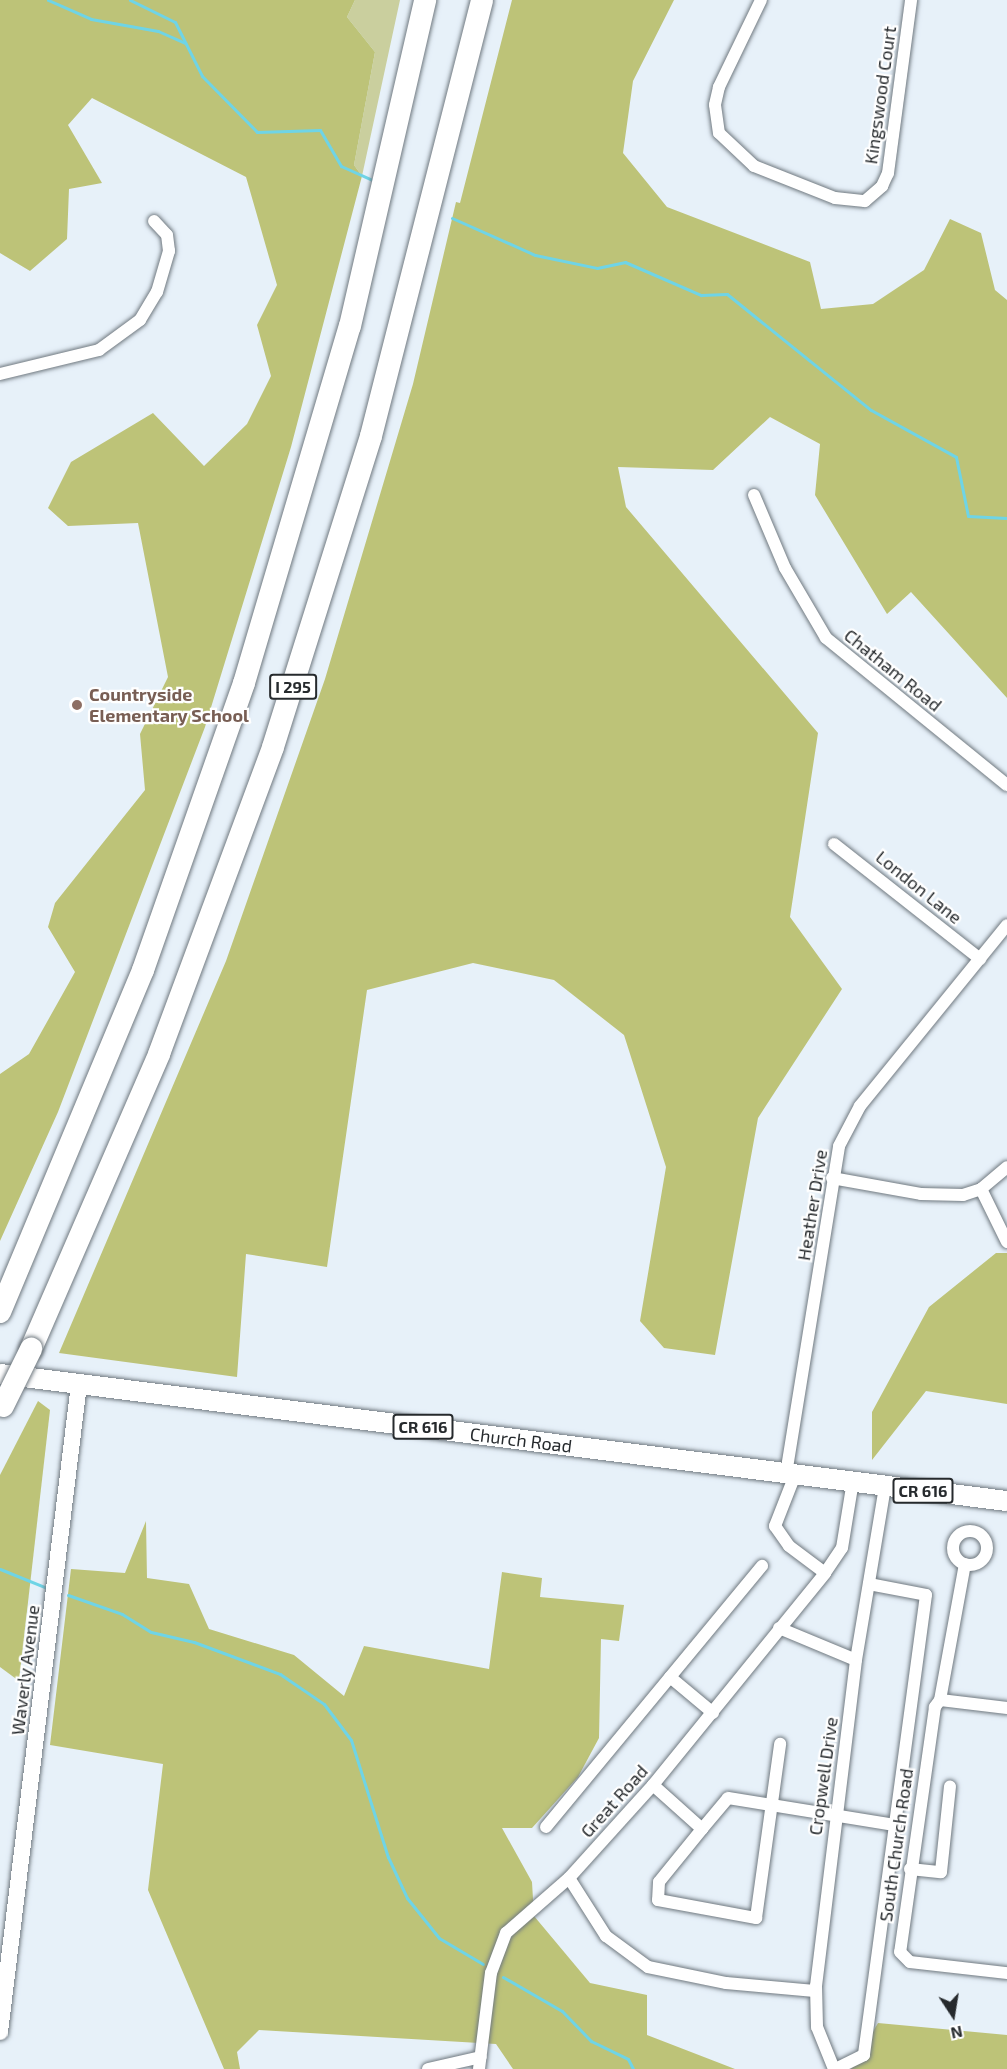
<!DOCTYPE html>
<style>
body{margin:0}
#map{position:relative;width:1007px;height:2069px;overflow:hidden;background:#e7f1f9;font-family:"Exo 2",sans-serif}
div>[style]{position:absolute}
.green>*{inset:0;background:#cacf9e}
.forest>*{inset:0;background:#bdc378}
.stream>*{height:3px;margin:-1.5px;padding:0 1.5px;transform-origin:1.5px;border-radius:1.5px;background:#6fd4e6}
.roads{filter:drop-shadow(0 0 2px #707980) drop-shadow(0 0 2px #707980)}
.street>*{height:12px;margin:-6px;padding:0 6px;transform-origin:6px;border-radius:6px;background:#fff}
.street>.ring{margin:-6px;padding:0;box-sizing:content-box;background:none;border:12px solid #fff;border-radius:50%}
.secondary>*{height:16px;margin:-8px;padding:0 8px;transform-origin:8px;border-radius:8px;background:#fff}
.primary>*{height:20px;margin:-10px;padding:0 10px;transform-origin:10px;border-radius:10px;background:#fff}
.highway>*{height:22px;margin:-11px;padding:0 11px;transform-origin:11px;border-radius:11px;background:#fff}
.bridges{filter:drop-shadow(0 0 2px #707980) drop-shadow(0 0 2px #707980)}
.highway-bridge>*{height:22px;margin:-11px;padding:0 11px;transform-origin:11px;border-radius:11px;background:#fff}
.dots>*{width:16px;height:16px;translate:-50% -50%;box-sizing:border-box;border:3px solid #fff;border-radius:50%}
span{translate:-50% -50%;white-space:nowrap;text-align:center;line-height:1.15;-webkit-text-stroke:4.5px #fff;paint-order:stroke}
.shield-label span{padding:2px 4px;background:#fff;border:2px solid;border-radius:4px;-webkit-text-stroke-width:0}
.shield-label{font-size:16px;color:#262a2d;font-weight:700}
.street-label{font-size:18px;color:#262a2d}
.education-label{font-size:18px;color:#785e54;font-weight:700}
.left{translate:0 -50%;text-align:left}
.north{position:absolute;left:923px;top:1985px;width:60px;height:60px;-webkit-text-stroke:4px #fff;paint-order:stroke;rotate:168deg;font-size:16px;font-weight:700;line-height:24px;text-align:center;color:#262a2d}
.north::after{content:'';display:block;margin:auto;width:21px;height:27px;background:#262a2d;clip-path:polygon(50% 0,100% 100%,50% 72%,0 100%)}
</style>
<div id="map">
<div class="green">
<div style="clip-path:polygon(355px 0,400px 0,362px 176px,354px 165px,375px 52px,347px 17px)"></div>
</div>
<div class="forest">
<div style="clip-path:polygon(0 0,355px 0,347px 17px,375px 52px,354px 165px,362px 176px,291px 447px,205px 727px,58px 1112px,0 1241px,0 1074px,29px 1054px,75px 972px,48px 927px,55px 903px,145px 790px,140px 734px,168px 677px,138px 523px,68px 526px,48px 508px,71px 462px,153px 413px,204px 466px,247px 424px,271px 376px,257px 325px,277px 285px,246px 177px,92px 98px,68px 125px,102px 183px,69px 189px,67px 239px,30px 271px,0 253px)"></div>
<div style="clip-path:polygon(512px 0,674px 0,633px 81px,623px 153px,667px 207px,810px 262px,821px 309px,873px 304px,924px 270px,950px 219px,981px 233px,995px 290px,1007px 300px,1007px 698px,911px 592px,887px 614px,815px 495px,820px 444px,770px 417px,713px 470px,618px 467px,626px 507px,818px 733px,790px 917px,842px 989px,758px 1118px,715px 1355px,664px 1348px,640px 1321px,666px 1167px,624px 1035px,554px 980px,473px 963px,367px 990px,327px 1267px,246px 1254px,237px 1377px,59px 1353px,226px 961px,325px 679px,413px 384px,456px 202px,460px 203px)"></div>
<div style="clip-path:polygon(996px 1253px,1007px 1253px,1007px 1404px,926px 1391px,872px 1460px,872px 1412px,929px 1307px)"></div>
<div style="clip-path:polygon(38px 1401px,50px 1410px,19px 1681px,0 1667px,0 1475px)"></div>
<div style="clip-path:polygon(146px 1521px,147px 1578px,189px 1584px,209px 1629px,294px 1655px,344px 1696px,364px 1646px,489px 1669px,502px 1572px,542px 1578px,540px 1597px,624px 1605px,619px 1641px,601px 1639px,599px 1738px,578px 1777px,532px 1828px,502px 1828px,532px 1882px,534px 1916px,590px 1983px,647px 1995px,647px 2035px,735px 2069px,513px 2069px,496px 2044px,259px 2030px,237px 2052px,240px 2069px,224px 2069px,148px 1890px,163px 1764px,50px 1745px,71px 1569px,125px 1573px)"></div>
<div style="clip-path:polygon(878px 2023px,1007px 2035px,1007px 2069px,851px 2069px)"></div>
</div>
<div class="stream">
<div style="left:48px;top:0;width:47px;rotate:23.8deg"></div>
<div style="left:91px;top:19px;width:68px;rotate:10.2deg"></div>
<div style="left:158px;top:31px;width:30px;rotate:24deg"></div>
<div style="left:130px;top:0;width:50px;rotate:26.1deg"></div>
<div style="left:175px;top:22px;width:60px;rotate:63.4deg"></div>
<div style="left:202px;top:76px;width:78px;rotate:45.5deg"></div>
<div style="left:257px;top:132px;width:63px;rotate:-1.8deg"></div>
<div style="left:320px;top:130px;width:42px;rotate:59.7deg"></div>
<div style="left:341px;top:166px;width:34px;rotate:24deg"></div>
<div style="left:452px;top:218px;width:91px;rotate:24deg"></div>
<div style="left:535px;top:255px;width:63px;rotate:11.8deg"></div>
<div style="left:597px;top:268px;width:29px;rotate:-12deg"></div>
<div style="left:625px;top:262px;width:83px;rotate:23.5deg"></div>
<div style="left:701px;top:295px;width:26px;rotate:-2deg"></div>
<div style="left:727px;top:294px;width:185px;rotate:38.9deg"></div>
<div style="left:871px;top:410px;width:97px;rotate:28.9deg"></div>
<div style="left:956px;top:457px;width:60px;rotate:78.5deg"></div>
<div style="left:968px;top:516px;width:39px;rotate:3deg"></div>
<div style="left:0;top:1569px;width:51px;rotate:22deg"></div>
<div style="left:68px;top:1595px;width:57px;rotate:19.4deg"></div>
<div style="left:122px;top:1614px;width:34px;rotate:32deg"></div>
<div style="left:151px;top:1632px;width:44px;rotate:13.1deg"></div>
<div style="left:194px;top:1642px;width:92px;rotate:20.4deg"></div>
<div style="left:280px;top:1674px;width:53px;rotate:34.3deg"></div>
<div style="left:324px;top:1704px;width:45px;rotate:53.1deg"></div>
<div style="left:351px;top:1740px;width:123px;rotate:72.5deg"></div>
<div style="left:388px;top:1857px;width:45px;rotate:65.1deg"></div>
<div style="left:407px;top:1898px;width:51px;rotate:51.3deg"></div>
<div style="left:439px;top:1938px;width:51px;rotate:30.6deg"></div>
<div style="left:503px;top:1977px;width:68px;rotate:30deg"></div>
<div style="left:562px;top:2011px;width:42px;rotate:46deg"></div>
<div style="left:591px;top:2041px;width:41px;rotate:25.9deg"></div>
<div style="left:628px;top:2059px;width:11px;rotate:63deg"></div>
</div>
<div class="roads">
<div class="street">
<div style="left:761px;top:0;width:97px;rotate:115.8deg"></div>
<div style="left:719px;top:87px;width:18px;rotate:103deg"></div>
<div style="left:715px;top:105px;width:28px;rotate:82deg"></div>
<div style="left:719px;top:133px;width:48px;rotate:43.3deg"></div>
<div style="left:754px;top:166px;width:87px;rotate:21.6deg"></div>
<div style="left:835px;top:198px;width:30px;rotate:6deg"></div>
<div style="left:865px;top:201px;width:23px;rotate:-41deg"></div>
<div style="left:882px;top:186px;width:14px;rotate:-65deg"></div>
<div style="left:888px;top:173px;width:175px;rotate:-82.4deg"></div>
<div style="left:0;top:374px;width:102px;rotate:-13.6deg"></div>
<div style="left:99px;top:350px;width:51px;rotate:-36.2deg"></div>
<div style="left:140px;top:320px;width:33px;rotate:-59deg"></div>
<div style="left:157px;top:292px;width:43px;rotate:-73.7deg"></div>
<div style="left:169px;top:251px;width:16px;rotate:-97deg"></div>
<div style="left:167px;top:235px;width:19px;rotate:-133deg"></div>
<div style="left:754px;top:495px;width:79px;rotate:67deg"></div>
<div style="left:785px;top:568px;width:81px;rotate:59.6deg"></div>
<div style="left:826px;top:638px;width:233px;rotate:39.1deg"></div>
<div style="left:834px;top:844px;width:186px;rotate:38.2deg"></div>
<div style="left:832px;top:1178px;width:90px;rotate:10.2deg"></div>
<div style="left:921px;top:1194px;width:42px;rotate:1.4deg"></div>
<div style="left:963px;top:1195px;width:19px;rotate:-18deg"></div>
<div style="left:981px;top:1189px;width:34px;rotate:-40deg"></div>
<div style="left:981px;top:1189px;width:59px;rotate:63.9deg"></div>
<div style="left:786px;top:1474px;width:332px;rotate:-80.8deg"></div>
<div style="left:839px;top:1146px;width:45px;rotate:-62.3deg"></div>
<div style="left:860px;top:1106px;width:233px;rotate:-50.9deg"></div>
<div style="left:795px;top:1475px;width:55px;rotate:111.4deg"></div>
<div style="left:775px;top:1526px;width:24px;rotate:55deg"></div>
<div style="left:789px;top:1546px;width:45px;rotate:36.9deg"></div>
<div class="ring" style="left:953px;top:1531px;width:22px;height:22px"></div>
<div style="left:869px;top:1584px;width:58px;rotate:10.9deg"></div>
<div style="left:926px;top:1595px;width:232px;rotate:97.7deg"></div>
<div style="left:779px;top:1628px;width:83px;rotate:22.6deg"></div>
<div style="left:670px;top:1677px;width:56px;rotate:39.9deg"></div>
<div style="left:940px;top:1700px;width:138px;rotate:-79.6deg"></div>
<div style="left:1007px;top:1708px;width:67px;rotate:-173.2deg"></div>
<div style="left:940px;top:1700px;width:9px;rotate:126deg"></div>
<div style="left:935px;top:1707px;width:247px;rotate:98.1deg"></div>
<div style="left:900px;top:1952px;width:14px;rotate:45deg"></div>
<div style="left:910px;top:1962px;width:98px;rotate:6.5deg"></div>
<div style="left:653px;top:1785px;width:66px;rotate:41.9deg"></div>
<div style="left:702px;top:1829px;width:40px;rotate:-50deg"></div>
<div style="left:728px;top:1798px;width:169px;rotate:9.2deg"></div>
<div style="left:895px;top:1825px;width:232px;rotate:97.7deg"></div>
<div style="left:864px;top:2055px;width:32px;rotate:154deg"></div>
<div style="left:546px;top:1827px;width:339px;rotate:-50.4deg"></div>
<div style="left:702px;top:1829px;width:68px;rotate:129.1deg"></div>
<div style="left:659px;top:1882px;width:18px;rotate:93deg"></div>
<div style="left:658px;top:1900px;width:100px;rotate:10.4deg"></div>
<div style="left:756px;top:1918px;width:176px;rotate:-82.1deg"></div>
<div style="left:910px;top:1869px;width:31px;rotate:6deg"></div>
<div style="left:941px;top:1872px;width:86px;rotate:-84deg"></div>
<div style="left:569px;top:1878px;width:69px;rotate:57.5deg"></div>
<div style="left:606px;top:1936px;width:52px;rotate:36.4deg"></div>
<div style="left:648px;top:1967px;width:80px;rotate:11.6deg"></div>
<div style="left:726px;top:1983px;width:89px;rotate:5.1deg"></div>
<div style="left:428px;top:2069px;width:54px;rotate:-12.8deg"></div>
<div style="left:479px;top:2069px;width:97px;rotate:-82.9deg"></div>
<div style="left:491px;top:1973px;width:43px;rotate:-69.4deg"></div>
<div style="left:506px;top:1933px;width:84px;rotate:-41.1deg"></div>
<div style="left:569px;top:1878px;width:125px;rotate:-47.9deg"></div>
<div style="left:653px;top:1785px;width:273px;rotate:-50.9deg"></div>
<div style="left:825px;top:1573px;width:30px;rotate:-56deg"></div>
<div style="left:842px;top:1548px;width:68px;rotate:-80.7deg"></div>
<div style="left:834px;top:2069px;width:45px;rotate:-112deg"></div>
<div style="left:817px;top:2027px;width:41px;rotate:-91.4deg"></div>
<div style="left:816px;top:1986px;width:328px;rotate:-83deg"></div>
<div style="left:856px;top:1660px;width:176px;rotate:-80.5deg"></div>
</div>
<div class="secondary">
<div style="left:0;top:2032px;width:653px;rotate:-83.05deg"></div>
</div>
<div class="primary">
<div style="left:0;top:1374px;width:1015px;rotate:7.19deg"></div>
</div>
<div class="highway">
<div style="left:0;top:1312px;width:371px;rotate:-67.3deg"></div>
<div style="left:143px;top:970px;width:304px;rotate:-70.6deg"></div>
<div style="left:244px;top:683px;width:372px;rotate:-73.5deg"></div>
<div style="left:350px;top:326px;width:335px;rotate:-77deg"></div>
<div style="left:31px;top:1349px;width:322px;rotate:-66.5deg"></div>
<div style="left:159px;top:1054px;width:327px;rotate:-69.6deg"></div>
<div style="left:273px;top:747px;width:326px;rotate:-72.5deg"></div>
<div style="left:371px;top:436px;width:450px;rotate:-75.7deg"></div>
</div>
</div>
<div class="bridges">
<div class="highway-bridge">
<div style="left:3px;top:1406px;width:64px;rotate:-63.8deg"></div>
</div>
</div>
<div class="dots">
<div style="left:77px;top:705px;background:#8d6e63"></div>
</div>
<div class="shield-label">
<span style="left:293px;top:687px">I 295</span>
<span style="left:423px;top:1427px">CR 616</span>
<span style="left:923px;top:1491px">CR 616</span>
</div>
<div class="street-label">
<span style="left:880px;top:95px;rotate:-82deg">Kingswood Court</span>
<span style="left:893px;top:670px;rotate:39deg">Chatham Road</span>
<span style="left:919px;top:887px;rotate:39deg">London Lane</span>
<span style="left:812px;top:1205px;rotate:-81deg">Heather Drive</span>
<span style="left:521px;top:1440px;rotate:7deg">Church Road</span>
<span style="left:25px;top:1670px;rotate:-83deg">Waverly Avenue</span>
<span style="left:823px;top:1776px;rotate:-82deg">Cropwell Drive</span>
<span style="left:614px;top:1801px;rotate:-48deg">Great Road</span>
<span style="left:896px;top:1845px;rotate:-82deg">South Church Road</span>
</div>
<div class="education-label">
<span class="left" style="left:89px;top:705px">Countryside<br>Elementary School</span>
</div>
<div class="north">N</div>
</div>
